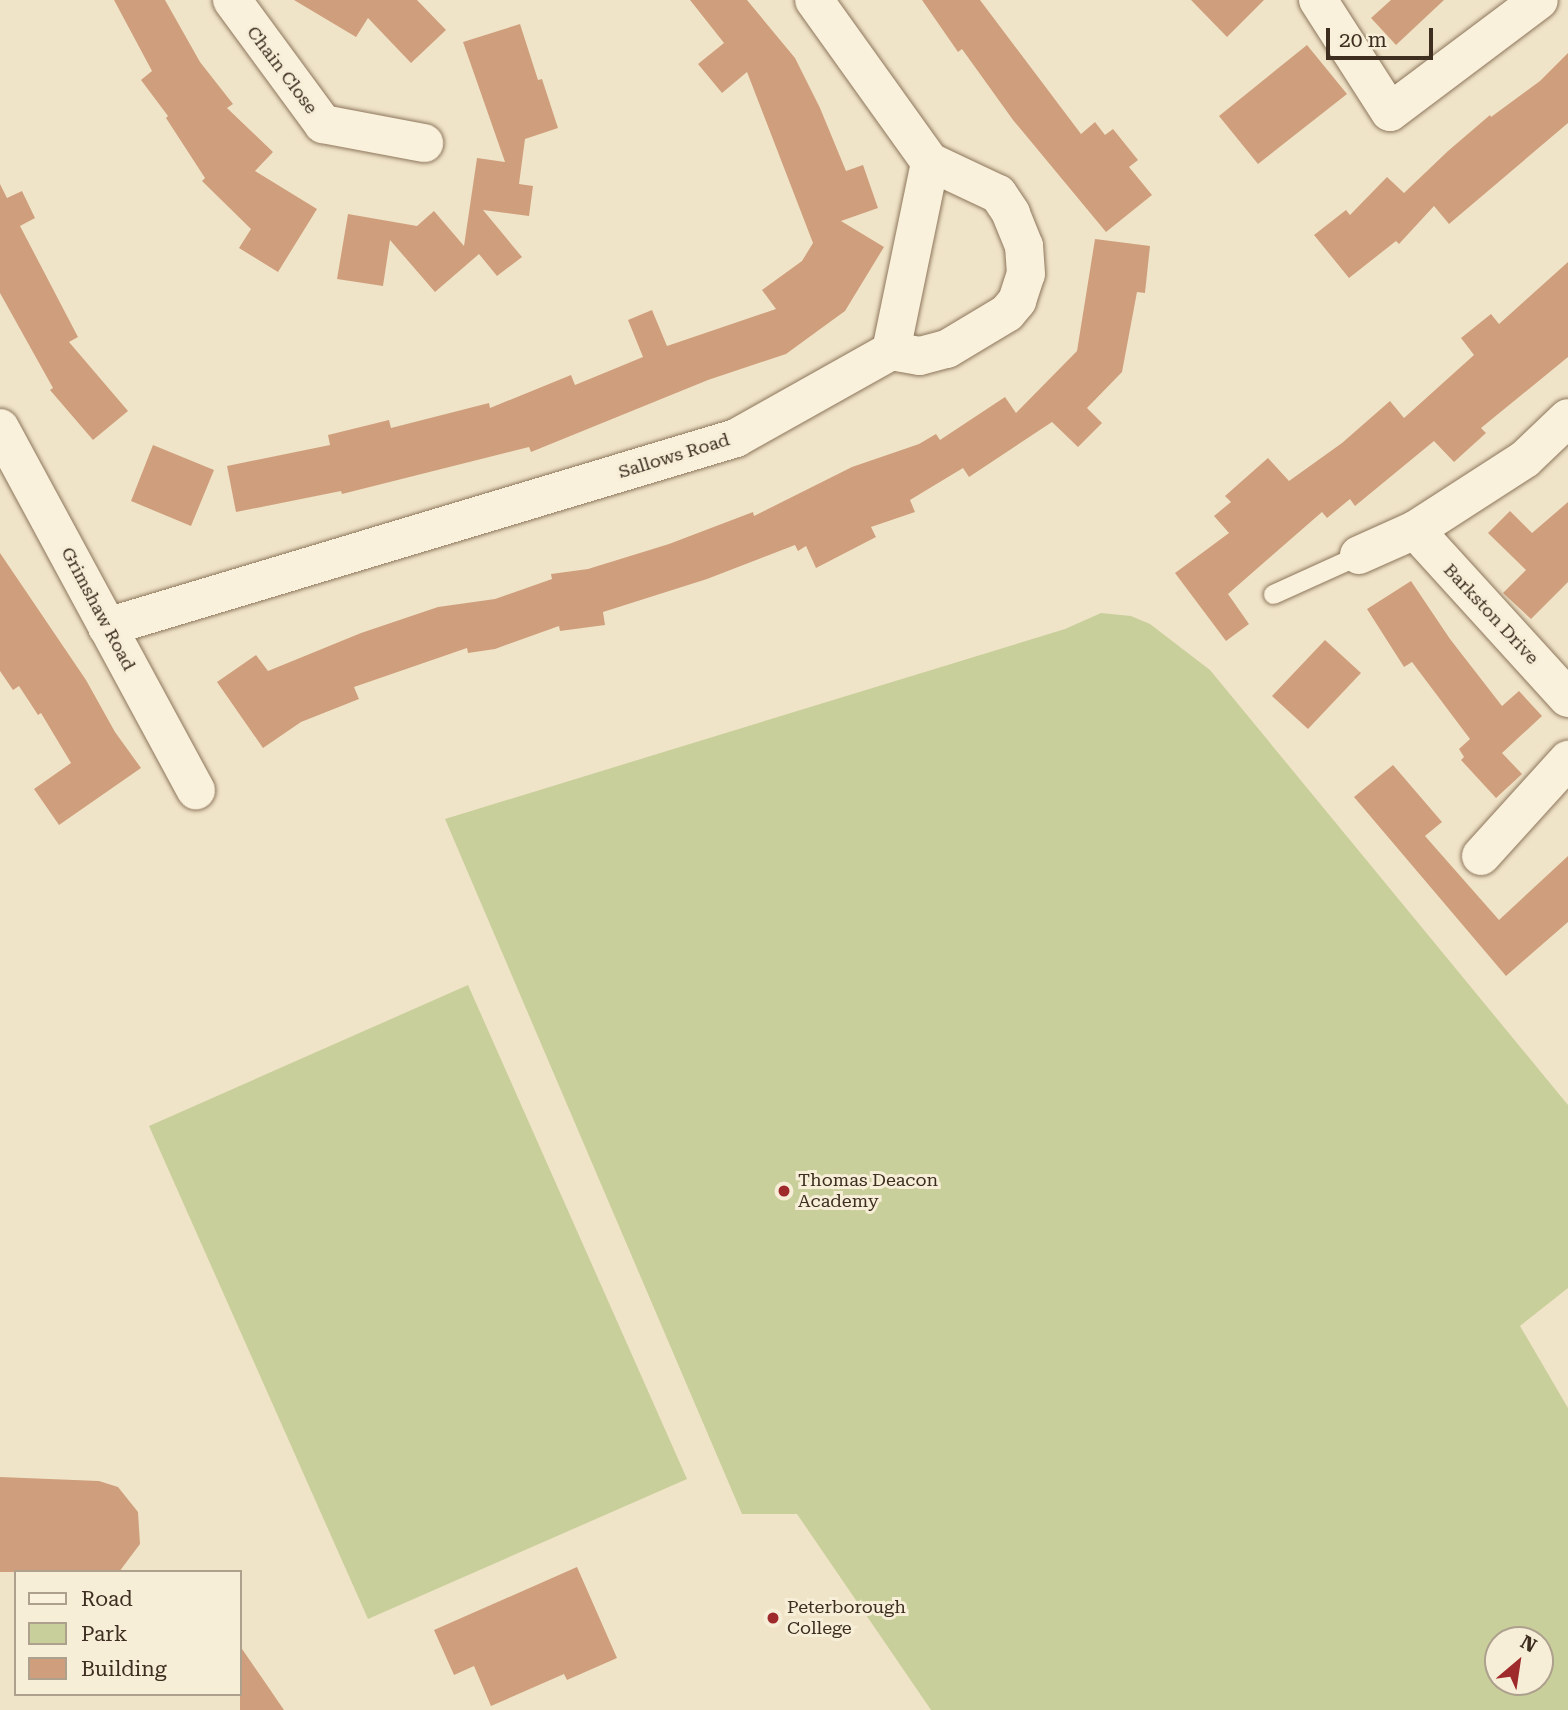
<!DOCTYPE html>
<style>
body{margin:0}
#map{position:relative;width:1568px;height:1710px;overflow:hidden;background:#f0e4c8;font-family:"Roboto Serif",serif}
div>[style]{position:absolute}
.green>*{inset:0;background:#c9cf9b}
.building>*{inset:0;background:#cf9f7d}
.roads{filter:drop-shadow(0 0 2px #8d765c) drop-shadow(0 0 2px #8d765c)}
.lane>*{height:19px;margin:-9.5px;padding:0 9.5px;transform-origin:9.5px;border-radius:9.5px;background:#faf1dc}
.street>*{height:38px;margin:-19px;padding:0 19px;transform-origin:19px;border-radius:19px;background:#faf1dc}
.dots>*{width:19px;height:19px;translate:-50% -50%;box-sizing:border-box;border:4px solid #f7eed8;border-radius:50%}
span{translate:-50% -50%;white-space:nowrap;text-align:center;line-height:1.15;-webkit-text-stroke:6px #f7eed8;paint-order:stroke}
.street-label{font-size:18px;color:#3d2e20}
.poi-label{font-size:18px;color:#3d2e20}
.left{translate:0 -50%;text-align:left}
.legend{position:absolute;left:14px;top:1570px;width:228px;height:126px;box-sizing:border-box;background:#f7eed8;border:2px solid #ada18e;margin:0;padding:9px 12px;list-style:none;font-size:21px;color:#3d2e20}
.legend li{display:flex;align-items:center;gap:14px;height:35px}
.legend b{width:35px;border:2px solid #ada18e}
.north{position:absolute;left:1484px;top:1626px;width:70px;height:70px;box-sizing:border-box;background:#f7eed8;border:2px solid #ada18e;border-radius:50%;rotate:29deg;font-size:19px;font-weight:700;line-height:28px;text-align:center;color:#3d2e20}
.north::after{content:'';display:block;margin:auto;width:24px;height:32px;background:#9e2a2b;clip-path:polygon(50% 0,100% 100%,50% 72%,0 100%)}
.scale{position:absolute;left:1326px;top:28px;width:107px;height:32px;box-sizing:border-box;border:4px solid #3d2e20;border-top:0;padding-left:9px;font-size:21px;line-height:24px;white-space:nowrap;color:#3d2e20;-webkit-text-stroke:5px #f7eed8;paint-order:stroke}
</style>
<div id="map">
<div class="green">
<div style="clip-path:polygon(evenodd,1101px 613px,1131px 616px,1150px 624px,1210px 670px,1568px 1105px,1568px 1288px,1520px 1326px,1568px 1408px,1568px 1710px,931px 1710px,797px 1514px,742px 1514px,445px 819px,1065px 629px,1101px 613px,1540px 1640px,1540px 1682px,1498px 1682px,1498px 1640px,1540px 1640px)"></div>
<div style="clip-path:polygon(468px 985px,687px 1479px,368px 1619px,149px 1126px)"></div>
</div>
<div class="building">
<div style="clip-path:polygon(114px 0,165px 0,200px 62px,233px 104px,227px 108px,273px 152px,255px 171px,317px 209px,278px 272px,239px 248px,251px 229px,202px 181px,205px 178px,166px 118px,168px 116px,141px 80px,152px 71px)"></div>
<div style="clip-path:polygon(294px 0,417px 0,446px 30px,411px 63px,368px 18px,356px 37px)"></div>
<div style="clip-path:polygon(690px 0,747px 0,795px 58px,820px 108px,846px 171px,863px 165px,878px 208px,841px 221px,884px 247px,845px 311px,786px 354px,708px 380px,531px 452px,529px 447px,342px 494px,341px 491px,236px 512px,227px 466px,330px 445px,328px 435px,389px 420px,391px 428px,489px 403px,490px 408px,571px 375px,575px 385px,643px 357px,628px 320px,652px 310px,667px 346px,776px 309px,762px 290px,802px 261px,813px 243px,747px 72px,722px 93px,698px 64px,724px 43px)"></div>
<div style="clip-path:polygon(922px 0,980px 0,1081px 134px,1095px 122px,1105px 135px,1113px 129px,1138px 160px,1129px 167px,1152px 195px,1106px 232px,1013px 120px,962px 49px,958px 52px)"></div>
<div style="clip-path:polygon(1191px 0,1264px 0,1227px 37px)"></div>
<div style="clip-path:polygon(1391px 0,1444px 0,1396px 45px,1371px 18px)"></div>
<div style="clip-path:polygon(520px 24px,538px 80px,542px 79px,558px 128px,525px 139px,519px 184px,533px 186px,529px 216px,483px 210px,522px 257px,497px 276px,479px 254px,435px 292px,390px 240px,383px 286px,337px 279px,348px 214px,417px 226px,434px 211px,464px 246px,477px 158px,505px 162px,463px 42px)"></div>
<div style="clip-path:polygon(1307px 45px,1347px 94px,1258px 164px,1219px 116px)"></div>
<div style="clip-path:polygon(1568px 53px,1568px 123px,1449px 224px,1434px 206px,1399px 244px,1396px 241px,1349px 278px,1314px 235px,1346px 210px,1350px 215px,1387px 177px,1404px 193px,1448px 151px,1490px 115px,1491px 117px,1540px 81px)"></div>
<div style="clip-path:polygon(0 184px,7px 198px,22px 191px,35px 218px,20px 226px,78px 337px,69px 342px,128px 411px,93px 440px,50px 390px,53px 388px,0 293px)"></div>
<div style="clip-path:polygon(1095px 239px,1150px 246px,1145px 293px,1137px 292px,1122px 372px,1087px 408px,1102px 423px,1078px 447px,1052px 422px,969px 477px,963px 468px,910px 500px,915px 512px,871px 527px,876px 537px,816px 568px,806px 546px,798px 551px,795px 545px,707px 579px,603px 612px,605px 625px,560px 631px,559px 626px,495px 649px,468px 653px,467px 648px,354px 687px,359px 699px,301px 722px,263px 748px,217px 682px,256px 655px,268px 671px,361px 633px,438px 607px,495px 599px,552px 579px,551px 574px,588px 569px,669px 544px,753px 512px,754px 516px,852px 467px,919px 444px,936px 434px,940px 440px,1005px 397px,1016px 413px,1077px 351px)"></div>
<div style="clip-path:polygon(1568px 262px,1568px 357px,1481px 428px,1486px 433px,1454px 462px,1434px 441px,1355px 506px,1350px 499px,1327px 518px,1322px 512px,1228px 594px,1249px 624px,1226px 641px,1175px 573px,1229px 533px,1214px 516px,1231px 502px,1225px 496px,1268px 458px,1289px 481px,1342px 443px,1390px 401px,1404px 418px,1474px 355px,1461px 338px,1491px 314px,1499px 324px)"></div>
<div style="clip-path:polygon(153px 445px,214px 470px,191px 526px,131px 501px)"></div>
<div style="clip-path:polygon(1568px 502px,1568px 582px,1531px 619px,1503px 593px,1526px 570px,1488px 533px,1510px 511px,1532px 533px)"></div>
<div style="clip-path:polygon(0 553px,86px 680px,115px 732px,141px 768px,59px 825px,34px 789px,71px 763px,41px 713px,38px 715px,19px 686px,13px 690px,0 671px)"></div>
<div style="clip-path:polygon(1411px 581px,1450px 639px,1502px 706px,1519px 691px,1542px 716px,1502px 753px,1522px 774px,1496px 798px,1461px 760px,1464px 757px,1459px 749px,1470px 739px,1412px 662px,1404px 667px,1367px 609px)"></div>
<div style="clip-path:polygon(1325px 640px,1361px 673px,1308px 729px,1272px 696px)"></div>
<div style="clip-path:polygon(1393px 765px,1442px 822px,1425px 836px,1499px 920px,1568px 856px,1568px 922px,1506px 976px,1354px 797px)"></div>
<div style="clip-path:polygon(0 1477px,99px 1481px,118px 1487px,138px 1512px,140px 1544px,119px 1572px,0 1572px)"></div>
<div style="clip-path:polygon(577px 1567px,617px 1658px,567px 1680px,564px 1674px,491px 1706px,474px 1666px,454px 1675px,434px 1630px)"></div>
<div style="clip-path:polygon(240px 1646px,284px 1710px,240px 1710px)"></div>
</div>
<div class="roads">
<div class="lane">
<div style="left:1273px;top:594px;width:94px;rotate:-24.4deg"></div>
</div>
<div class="street">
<div style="left:232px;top:0;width:154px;rotate:53.7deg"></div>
<div style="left:323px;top:124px;width:103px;rotate:10.7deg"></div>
<div style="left:1318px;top:0;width:133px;rotate:57.3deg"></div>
<div style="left:1390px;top:112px;width:186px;rotate:-36.9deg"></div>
<div style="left:891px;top:351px;width:29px;rotate:10deg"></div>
<div style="left:920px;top:356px;width:28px;rotate:-15deg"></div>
<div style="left:947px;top:349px;width:70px;rotate:-31deg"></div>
<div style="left:1007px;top:313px;width:16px;rotate:-50deg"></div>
<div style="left:1017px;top:301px;width:28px;rotate:-72deg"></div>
<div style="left:1026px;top:274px;width:28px;rotate:-94deg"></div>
<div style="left:1024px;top:246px;width:35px;rotate:-112deg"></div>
<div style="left:1011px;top:213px;width:23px;rotate:-124deg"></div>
<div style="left:998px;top:194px;width:75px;rotate:-154.8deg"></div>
<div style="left:0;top:428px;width:412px;rotate:61.6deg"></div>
<div style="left:1415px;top:530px;width:227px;rotate:47.7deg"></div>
<div style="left:1359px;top:555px;width:61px;rotate:-24.1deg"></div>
<div style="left:1415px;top:530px;width:131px;rotate:-32.8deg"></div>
<div style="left:1525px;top:459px;width:59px;rotate:-43.6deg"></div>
<div style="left:107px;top:627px;width:657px;rotate:-16.72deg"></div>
<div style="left:736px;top:438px;width:178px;rotate:-29.3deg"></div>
<div style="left:891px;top:351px;width:193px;rotate:-78.3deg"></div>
<div style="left:930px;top:162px;width:199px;rotate:-125.6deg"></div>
<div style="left:1481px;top:856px;width:130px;rotate:-47.8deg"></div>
</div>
</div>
<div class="dots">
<div style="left:784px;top:1191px;background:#9e2a2b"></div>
<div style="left:773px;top:1618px;background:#9e2a2b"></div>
</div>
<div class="street-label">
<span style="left:282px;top:70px;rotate:53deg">Chain Close</span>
<span style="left:674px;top:456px;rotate:-17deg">Sallows Road</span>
<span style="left:98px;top:609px;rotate:62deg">Grimshaw Road</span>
<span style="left:1491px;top:614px;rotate:47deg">Barkston Drive</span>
</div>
<div class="poi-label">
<span class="left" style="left:798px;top:1191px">Thomas Deacon<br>Academy</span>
<span class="left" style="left:787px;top:1618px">Peterborough<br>College</span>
</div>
<ul class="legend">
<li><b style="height:9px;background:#faf1dc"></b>Road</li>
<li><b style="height:19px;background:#c9cf9b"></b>Park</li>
<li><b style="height:19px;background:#cf9f7d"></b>Building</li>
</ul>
<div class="north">N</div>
<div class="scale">20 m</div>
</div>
